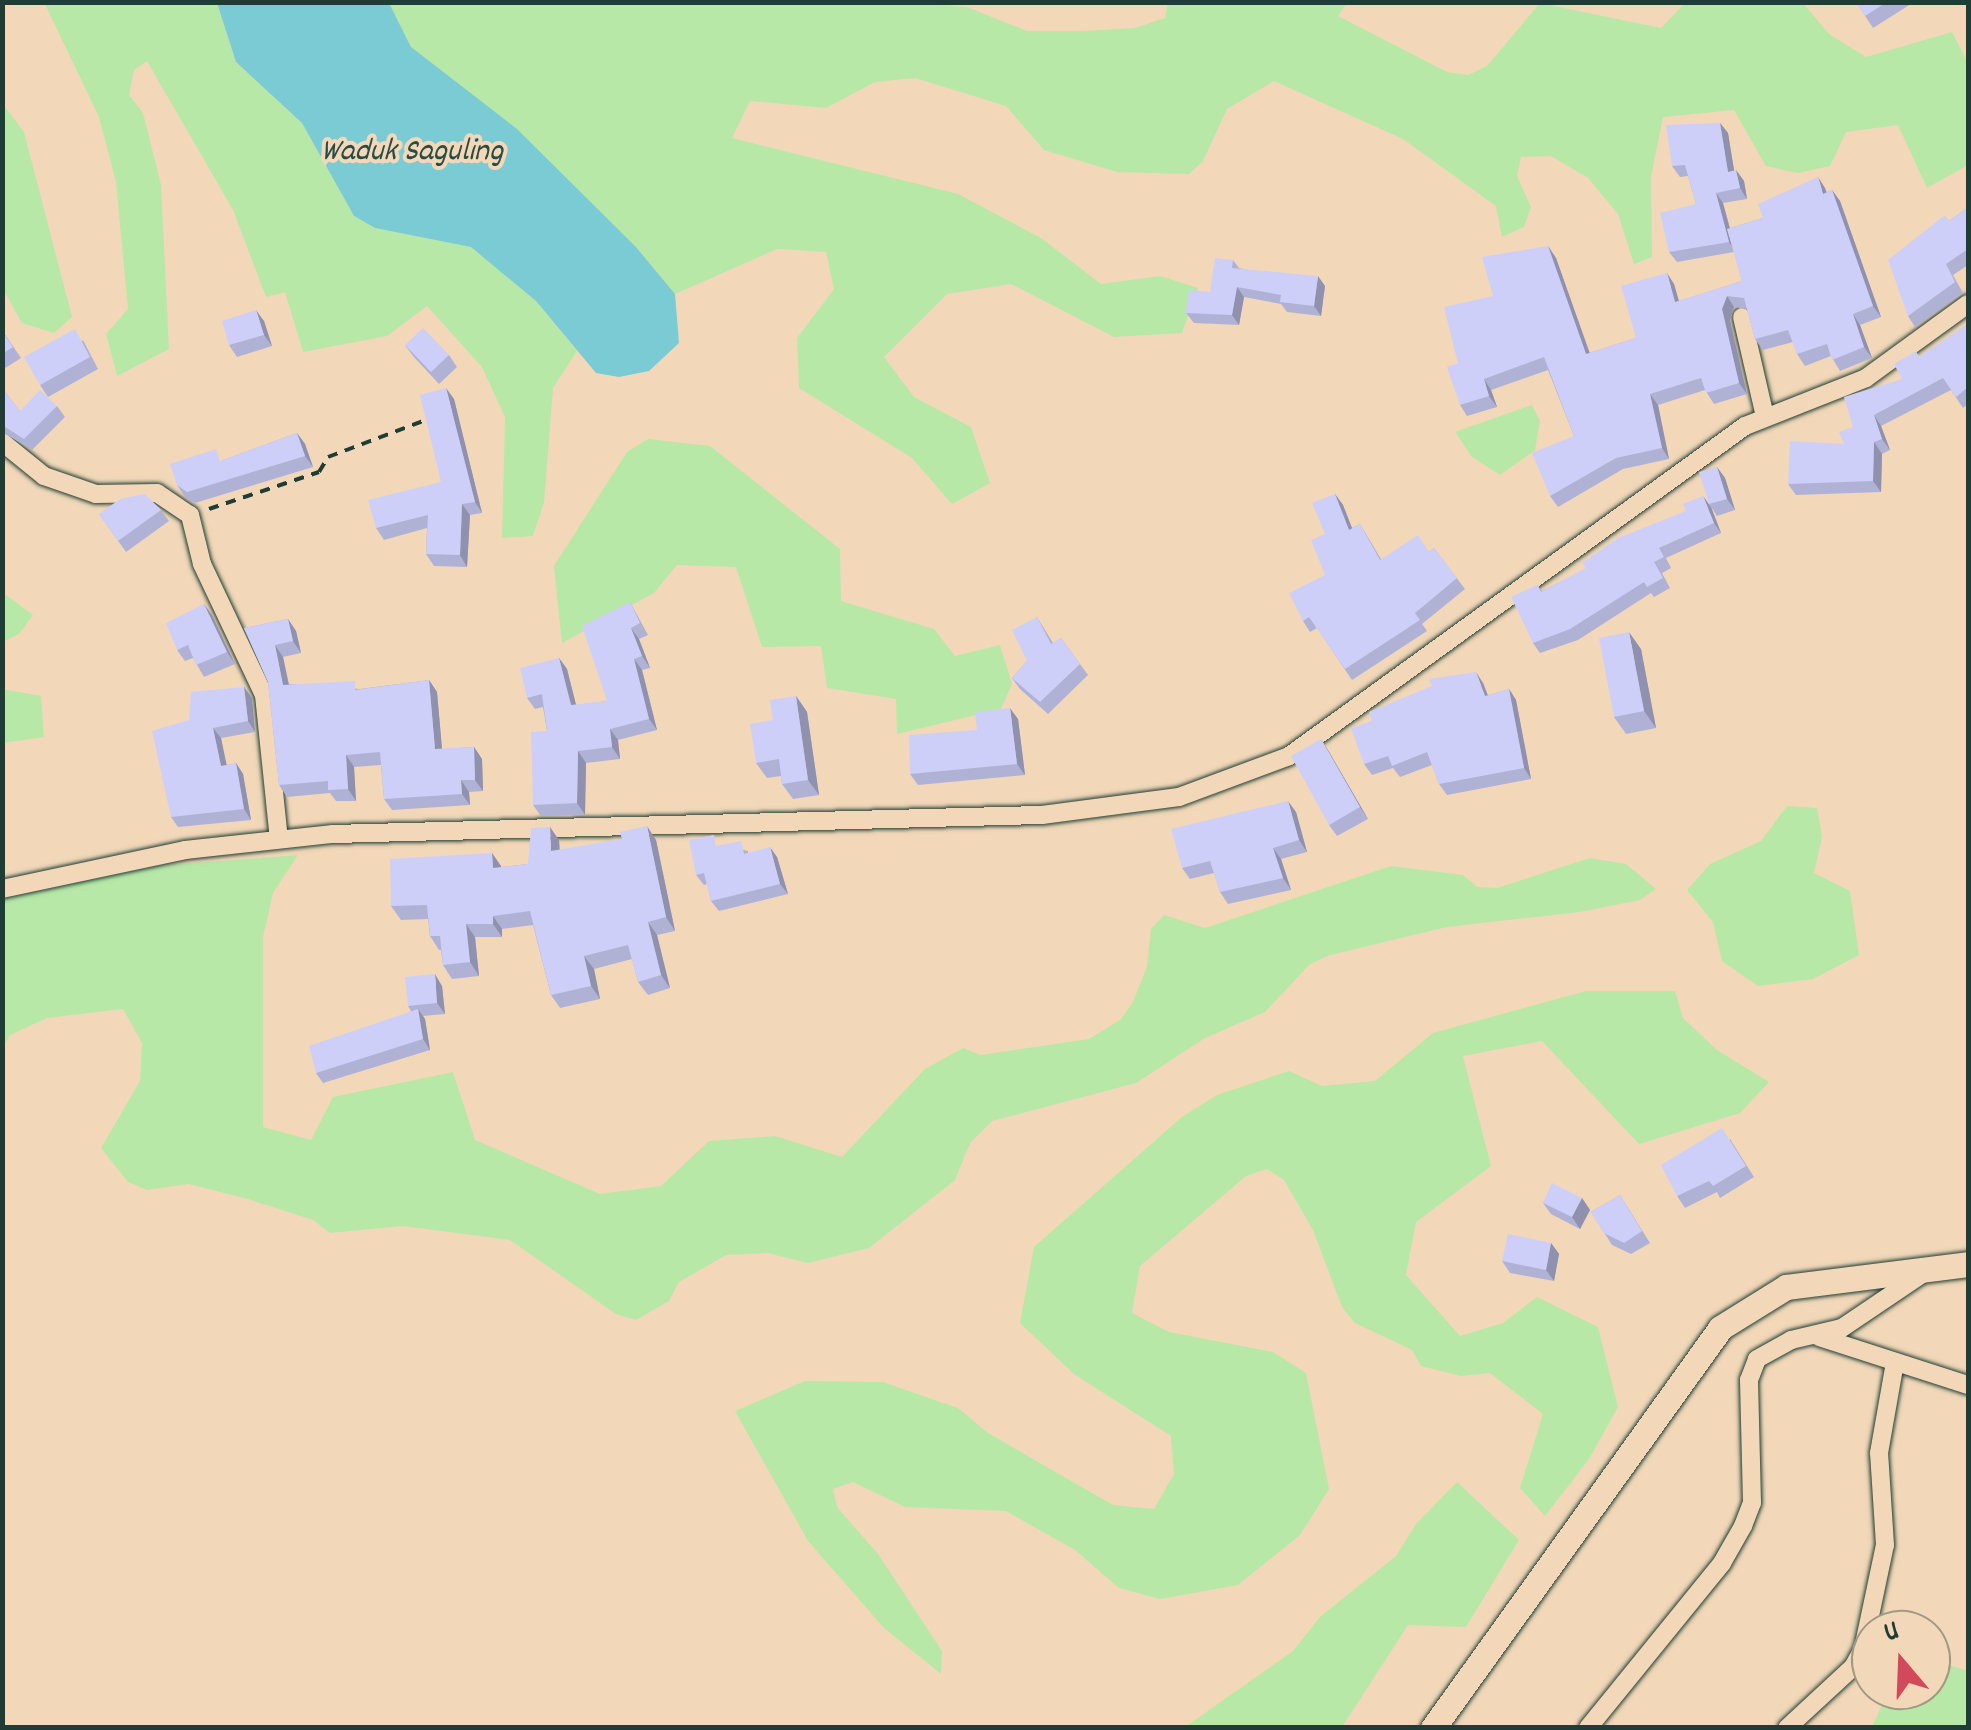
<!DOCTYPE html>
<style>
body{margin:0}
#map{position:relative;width:1971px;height:1730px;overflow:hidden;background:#f2d8b9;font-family:Dekko,sans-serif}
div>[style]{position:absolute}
.green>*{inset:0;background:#b7e8a8}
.water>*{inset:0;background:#7bcbd5}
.path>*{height:4px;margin-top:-2px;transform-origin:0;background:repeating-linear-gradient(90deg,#1f3d34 0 10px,transparent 0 18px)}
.roads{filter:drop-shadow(0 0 2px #1f3d34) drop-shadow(0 0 2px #1f3d34)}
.minor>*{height:18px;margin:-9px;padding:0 9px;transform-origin:9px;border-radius:9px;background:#f2d8b9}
.secondary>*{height:25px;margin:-12.5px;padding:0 12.5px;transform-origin:12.5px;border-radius:12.5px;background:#f2d8b9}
.wall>*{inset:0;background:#b0b2d5}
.shaded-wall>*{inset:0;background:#9091ae}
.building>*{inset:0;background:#cdcff8}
span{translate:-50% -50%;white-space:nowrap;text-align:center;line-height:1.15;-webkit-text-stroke:8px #f2d8b9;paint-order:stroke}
.water-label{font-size:32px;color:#284b44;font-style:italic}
.frame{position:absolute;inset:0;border:5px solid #1f3d34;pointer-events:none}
.north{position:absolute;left:1851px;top:1610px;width:100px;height:100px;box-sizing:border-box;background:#f2d8b9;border:2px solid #9e9a84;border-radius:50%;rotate:341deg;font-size:28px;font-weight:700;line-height:40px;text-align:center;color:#1f3d34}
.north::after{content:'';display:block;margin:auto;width:35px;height:45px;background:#d1495b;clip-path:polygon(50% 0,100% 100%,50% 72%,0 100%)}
</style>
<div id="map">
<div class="green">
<div style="clip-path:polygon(44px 2px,217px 3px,236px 62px,302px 123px,354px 216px,375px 228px,471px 246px,536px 301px,577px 351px,553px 388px,544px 503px,533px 536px,502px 538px,505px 417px,482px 367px,427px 306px,387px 336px,303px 352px,285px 292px,266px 297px,233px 210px,147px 61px,134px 70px,129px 95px,143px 113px,161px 185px,169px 349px,117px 376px,106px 334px,128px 309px,116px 182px,99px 117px)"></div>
<div style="clip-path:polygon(897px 2px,967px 7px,1027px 31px,1083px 31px,1135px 28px,1165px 18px,1168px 3px,1347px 3px,1338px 16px,1447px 72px,1468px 75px,1487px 66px,1540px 3px,1661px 28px,1685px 3px,1803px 3px,1829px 34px,1866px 57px,1952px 32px,1968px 63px,1968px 165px,1927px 188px,1898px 125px,1846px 132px,1830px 166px,1798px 173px,1766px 166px,1734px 110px,1663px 117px,1651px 177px,1652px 257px,1634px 264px,1618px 214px,1588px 178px,1551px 156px,1521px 157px,1517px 176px,1531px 207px,1524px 227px,1502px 237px,1496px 206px,1403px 139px,1274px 81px,1227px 109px,1203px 161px,1189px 174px,1117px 172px,1044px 150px,1006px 106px,915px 78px,875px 82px,826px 108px,750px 101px,732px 138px,958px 194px,1041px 238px,1101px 284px,1160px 276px,1198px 288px,1182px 333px,1114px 337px,1011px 284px,947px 294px,884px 357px,914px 397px,971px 427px,990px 483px,952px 504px,912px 458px,799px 388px,797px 338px,834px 289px,826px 252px,777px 249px,675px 294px,636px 247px,411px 47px,389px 3px)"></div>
<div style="clip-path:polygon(3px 104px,24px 132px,72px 317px,54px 333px,22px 323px,3px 289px)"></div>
<div style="clip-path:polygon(1532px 405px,1540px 421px,1535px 450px,1500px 475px,1472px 457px,1455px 432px)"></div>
<div style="clip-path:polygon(648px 439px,710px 446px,840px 549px,841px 601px,934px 629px,955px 656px,1000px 645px,1012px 684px,1001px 709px,897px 734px,896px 699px,827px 688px,821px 646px,762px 647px,736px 567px,677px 565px,654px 593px,562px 643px,554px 566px,627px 452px)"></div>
<div style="clip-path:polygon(2px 592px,33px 615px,19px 634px,3px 642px)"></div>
<div style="clip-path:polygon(2px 689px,41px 696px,44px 737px,3px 743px)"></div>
<div style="clip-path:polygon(1787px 806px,1817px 808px,1822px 837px,1814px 873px,1850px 891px,1859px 955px,1813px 979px,1758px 986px,1722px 961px,1713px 922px,1687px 890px,1710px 864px,1761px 841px)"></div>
<div style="clip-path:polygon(298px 855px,273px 893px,263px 937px,263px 1127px,311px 1140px,333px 1097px,453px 1072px,475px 1140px,600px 1194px,661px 1186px,709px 1141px,775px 1136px,842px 1157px,925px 1069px,963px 1048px,981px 1055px,1089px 1039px,1120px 1020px,1132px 1004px,1147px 967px,1151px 929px,1164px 915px,1205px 928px,1391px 866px,1463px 875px,1477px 887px,1497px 888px,1590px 858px,1626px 864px,1656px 889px,1640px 900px,1580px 912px,1447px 927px,1330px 955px,1310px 964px,1265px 1012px,1205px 1038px,1136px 1083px,992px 1121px,970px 1143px,955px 1180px,869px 1248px,808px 1263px,767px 1253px,726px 1255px,679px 1282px,669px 1301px,636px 1320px,616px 1314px,510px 1240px,403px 1226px,330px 1233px,313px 1220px,248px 1199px,189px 1184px,147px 1190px,128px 1182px,101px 1148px,140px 1081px,142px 1043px,123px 1009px,47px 1018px,10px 1035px,3px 1047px,3px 899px,156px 866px)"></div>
<div style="clip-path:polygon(1586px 991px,1675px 991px,1683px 1018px,1717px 1050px,1769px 1082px,1740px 1113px,1639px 1144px,1542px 1041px,1463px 1056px,1491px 1166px,1416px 1222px,1406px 1275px,1460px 1336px,1503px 1323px,1537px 1297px,1598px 1327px,1618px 1407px,1589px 1459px,1545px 1516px,1520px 1488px,1543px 1414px,1490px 1373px,1461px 1376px,1421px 1366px,1412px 1350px,1355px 1323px,1342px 1307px,1313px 1230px,1284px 1180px,1267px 1169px,1246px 1176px,1140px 1266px,1132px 1313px,1169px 1332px,1273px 1352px,1306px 1373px,1329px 1489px,1300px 1535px,1238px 1585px,1160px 1599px,1119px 1588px,1075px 1550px,1006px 1511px,905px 1507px,853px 1482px,833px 1489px,837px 1507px,878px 1554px,942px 1651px,941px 1674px,884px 1628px,808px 1541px,735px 1411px,805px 1381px,883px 1382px,958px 1408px,988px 1433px,1113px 1505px,1154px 1509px,1174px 1474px,1171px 1436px,1074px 1374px,1020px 1323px,1034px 1247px,1182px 1117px,1217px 1095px,1289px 1071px,1322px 1086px,1375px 1081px,1433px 1033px)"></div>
<div style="clip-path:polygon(1457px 1482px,1519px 1540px,1466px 1627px,1408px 1625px,1342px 1727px,1185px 1727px,1293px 1651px,1320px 1617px,1396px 1556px,1416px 1524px)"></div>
<div style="clip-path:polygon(1936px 1661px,1968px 1671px,1968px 1727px,1872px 1727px,1889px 1690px,1931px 1690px)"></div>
</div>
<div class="water">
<div style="clip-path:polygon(217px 3px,389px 3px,411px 47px,517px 129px,636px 247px,675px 294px,679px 343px,649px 371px,619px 377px,596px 373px,536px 301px,471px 247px,375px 228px,354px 216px,302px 123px,236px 62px)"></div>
</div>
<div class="path">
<div style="left:209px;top:509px;width:116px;rotate:-18.6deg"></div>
<div style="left:319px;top:472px;width:17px;rotate:-59deg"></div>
<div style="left:328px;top:457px;width:102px;rotate:-20.8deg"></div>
</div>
<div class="roads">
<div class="minor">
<div style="left:1742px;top:317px;width:103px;rotate:77deg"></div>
<div style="left:2px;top:442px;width:54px;rotate:39deg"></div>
<div style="left:44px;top:476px;width:55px;rotate:19.1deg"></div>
<div style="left:96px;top:494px;width:61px;rotate:-0.9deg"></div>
<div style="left:157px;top:493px;width:40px;rotate:34deg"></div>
<div style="left:190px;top:515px;width:50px;rotate:76.2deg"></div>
<div style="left:202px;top:564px;width:145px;rotate:64.7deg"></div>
<div style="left:264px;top:695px;width:145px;rotate:84.1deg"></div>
<div style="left:2px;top:889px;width:187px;rotate:-12deg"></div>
<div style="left:185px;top:850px;width:149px;rotate:-6.2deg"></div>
<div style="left:333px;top:834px;width:709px;rotate:-1.54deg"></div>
<div style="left:1042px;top:815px;width:138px;rotate:-7.5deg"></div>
<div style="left:1179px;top:797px;width:117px;rotate:-20.4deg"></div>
<div style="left:1289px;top:756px;width:563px;rotate:-35.89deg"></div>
<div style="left:1745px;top:426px;width:130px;rotate:-21.6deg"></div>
<div style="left:1866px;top:378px;width:126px;rotate:-36deg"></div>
<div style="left:1819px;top:1337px;width:157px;rotate:17.9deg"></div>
<div style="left:1588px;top:1728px;width:213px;rotate:-50.9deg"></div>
<div style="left:1722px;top:1563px;width:43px;rotate:-60.4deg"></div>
<div style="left:1743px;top:1526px;width:25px;rotate:-69deg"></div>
<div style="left:1752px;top:1503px;width:123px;rotate:-91.4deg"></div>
<div style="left:1749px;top:1380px;width:22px;rotate:-69deg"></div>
<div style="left:1757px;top:1359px;width:39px;rotate:-29deg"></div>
<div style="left:1791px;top:1340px;width:52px;rotate:-13.2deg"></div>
<div style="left:1842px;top:1328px;width:100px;rotate:-34deg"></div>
<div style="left:1787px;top:1728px;width:90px;rotate:-42.7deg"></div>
<div style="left:1853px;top:1667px;width:21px;rotate:-61deg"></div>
<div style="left:1863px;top:1649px;width:106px;rotate:-78.1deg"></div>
<div style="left:1885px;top:1545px;width:92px;rotate:-93.7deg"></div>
<div style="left:1879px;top:1453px;width:92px;rotate:-80deg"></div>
</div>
<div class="secondary">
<div style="left:1433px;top:1728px;width:492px;rotate:-54.3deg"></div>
<div style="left:1720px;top:1328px;width:78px;rotate:-31.8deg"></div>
<div style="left:1786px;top:1287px;width:183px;rotate:-7.2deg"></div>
</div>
</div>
<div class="wall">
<div style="clip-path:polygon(1856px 2px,1914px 2px,1873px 28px)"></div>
<div style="clip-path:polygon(1720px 123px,1728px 133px,1734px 171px,1736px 170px,1744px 181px,1747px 199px,1723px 203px,1730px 228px,1763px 218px,1825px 188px,1827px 192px,1832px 190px,1840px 201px,1881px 317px,1860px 325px,1872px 358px,1840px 371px,1831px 356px,1805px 366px,1797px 354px,1793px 342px,1763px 350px,1755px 339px,1747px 309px,1734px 307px,1730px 320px,1747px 394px,1714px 404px,1705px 390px,1658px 405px,1669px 459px,1623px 469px,1558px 507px,1550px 496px,1574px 436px,1548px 370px,1491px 390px,1497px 407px,1467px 416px,1460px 405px,1458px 363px,1493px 296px,1548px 246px,1556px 258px,1589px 353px,1636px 338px,1674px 284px,1679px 301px,1742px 281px,1734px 252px,1677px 262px,1669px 252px,1696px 204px,1688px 176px,1680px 177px,1672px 166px)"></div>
<div style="clip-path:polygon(1968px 207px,1968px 265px,1953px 275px,1963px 293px,1915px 327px,1908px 316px,1949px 221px)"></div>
<div style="clip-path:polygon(1233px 260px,1239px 268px,1325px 286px,1321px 316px,1287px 312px,1281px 304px,1244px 297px,1239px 325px,1194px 323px,1186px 313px,1210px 292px)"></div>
<div style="clip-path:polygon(264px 321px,272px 346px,237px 357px,229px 345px)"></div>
<div style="clip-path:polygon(1968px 324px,1968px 404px,1963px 408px,1951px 390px,1881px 426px,1890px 450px,1882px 454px,1881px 492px,1796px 495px,1788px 484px,1844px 444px,1853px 427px,1902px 379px,1920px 357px)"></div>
<div style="clip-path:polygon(2px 330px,21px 358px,2px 370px)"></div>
<div style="clip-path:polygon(83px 340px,98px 369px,48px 397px,40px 385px)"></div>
<div style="clip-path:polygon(405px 345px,449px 355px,457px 367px,439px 384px,413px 356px)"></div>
<div style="clip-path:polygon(2px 388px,20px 411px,57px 406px,65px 417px,32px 450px,2px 432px)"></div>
<div style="clip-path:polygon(454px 399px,482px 513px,470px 515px,467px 567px,434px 566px,426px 554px,427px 528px,384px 540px,376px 528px,441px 482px)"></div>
<div style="clip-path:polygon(297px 433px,305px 444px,313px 467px,195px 503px,185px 497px,177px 485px,223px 460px)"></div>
<div style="clip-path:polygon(1717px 467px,1725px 478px,1735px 510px,1717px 516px,1709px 504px)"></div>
<div style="clip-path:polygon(1335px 494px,1343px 505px,1352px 528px,1360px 524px,1381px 559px,1429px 552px,1434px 548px,1465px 589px,1422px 624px,1427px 631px,1352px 680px,1317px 628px,1310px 632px,1303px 621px,1325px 575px,1325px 534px)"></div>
<div style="clip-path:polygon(1711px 507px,1721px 533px,1666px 558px,1671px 568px,1662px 573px,1670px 588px,1654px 597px,1651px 593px,1578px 640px,1540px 653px,1533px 643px,1537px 585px,1542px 591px)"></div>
<div style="clip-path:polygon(161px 510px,169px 521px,126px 552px,99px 514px)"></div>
<div style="clip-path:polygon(630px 602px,648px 635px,639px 639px,650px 668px,642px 670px,657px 730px,618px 740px,620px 759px,586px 763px,585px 815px,541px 816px,533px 805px,547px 731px,543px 707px,535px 709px,527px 698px,559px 658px,567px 669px,576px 705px,607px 701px)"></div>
<div style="clip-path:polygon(204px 604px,212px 615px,235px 664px,204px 677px,193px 658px,185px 661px,177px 650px)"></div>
<div style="clip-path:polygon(1037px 617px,1053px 643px,1061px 638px,1088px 675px,1048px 714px,1020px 689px,1012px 678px,1027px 661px)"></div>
<div style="clip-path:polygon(288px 619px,296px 631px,301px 653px,283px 657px,289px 684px,360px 689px,429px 680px,437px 692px,442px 749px,474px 747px,482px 759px,483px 791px,469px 792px,470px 805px,392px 810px,384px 799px,381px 765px,354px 767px,356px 801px,336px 801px,330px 793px,287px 797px,279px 785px,268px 682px,244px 628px)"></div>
<div style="clip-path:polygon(1641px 649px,1656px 728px,1626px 734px,1614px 717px)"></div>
<div style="clip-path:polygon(1483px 683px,1488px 695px,1509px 689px,1516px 700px,1531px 779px,1447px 795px,1439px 784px,1432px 765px,1400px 777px,1393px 768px,1372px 775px,1364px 764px)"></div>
<div style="clip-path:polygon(244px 687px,252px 698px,255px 732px,221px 738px,226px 765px,236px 763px,243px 774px,251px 820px,178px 827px,171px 817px,189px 720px)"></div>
<div style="clip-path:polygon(796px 696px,807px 712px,819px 795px,793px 799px,782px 784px,781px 776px,767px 778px,756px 763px)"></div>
<div style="clip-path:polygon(1018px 719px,1025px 775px,918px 785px,910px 774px)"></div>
<div style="clip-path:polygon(1321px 739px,1368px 819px,1337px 836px,1329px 825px)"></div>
<div style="clip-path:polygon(1296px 812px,1307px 852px,1281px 859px,1291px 890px,1228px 904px,1220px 892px,1214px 873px,1190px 879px,1182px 868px)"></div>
<div style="clip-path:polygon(559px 840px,560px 850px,656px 840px,675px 931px,657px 935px,670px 988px,648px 995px,638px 982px,632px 959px,594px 969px,600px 999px,560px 1008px,551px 995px,533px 925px,502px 929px,502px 937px,475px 937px,479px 976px,452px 979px,443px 965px,441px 950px,439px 950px,430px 936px,428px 919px,401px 920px,391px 906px,492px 853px,501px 867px,528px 864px)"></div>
<div style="clip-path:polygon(721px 845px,748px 851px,748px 853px,777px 857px,788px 894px,719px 911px,711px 901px,707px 884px,704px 885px,696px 875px)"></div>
<div style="clip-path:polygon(442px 986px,445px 1014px,423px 1016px,425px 1019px,430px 1050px,323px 1083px,316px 1073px,411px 1011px,408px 1006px)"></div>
<div style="clip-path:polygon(1730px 1139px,1754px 1177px,1720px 1198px,1717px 1192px,1685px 1208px,1677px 1196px)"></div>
<div style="clip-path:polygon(1620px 1195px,1650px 1243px,1631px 1254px,1612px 1245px,1591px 1212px)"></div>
<div style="clip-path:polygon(1582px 1198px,1590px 1210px,1580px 1229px,1551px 1214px,1543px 1203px)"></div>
<div style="clip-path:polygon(1551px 1243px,1559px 1254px,1554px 1281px,1510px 1273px,1502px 1261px)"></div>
</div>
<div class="shaded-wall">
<div style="clip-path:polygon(1720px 123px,1728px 133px,1736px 182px,1728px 172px)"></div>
<div style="clip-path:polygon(1736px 170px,1744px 181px,1747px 199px,1740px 188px)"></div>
<div style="clip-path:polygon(1818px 177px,1825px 188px,1830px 205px,1823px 194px)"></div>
<div style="clip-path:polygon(1832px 190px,1840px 201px,1881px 317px,1873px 306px)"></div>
<div style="clip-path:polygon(1716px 193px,1723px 203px,1736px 252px,1729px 242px)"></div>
<div style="clip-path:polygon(1548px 246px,1556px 258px,1594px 365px,1586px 354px)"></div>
<div style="clip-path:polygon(1667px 273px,1674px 284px,1682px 313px,1675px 302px)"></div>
<div style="clip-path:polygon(1318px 276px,1325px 286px,1321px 316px,1314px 306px)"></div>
<div style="clip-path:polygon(1237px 287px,1244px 297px,1239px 325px,1232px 315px)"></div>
<div style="clip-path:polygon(1727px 296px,1734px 307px,1730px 320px,1747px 394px,1739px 383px,1722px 309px)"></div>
<div style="clip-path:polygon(256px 310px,264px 321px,272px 346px,264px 335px)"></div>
<div style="clip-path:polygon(1853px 314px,1860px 325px,1872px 358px,1864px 347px)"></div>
<div style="clip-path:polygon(1484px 379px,1491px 390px,1497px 407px,1489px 396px)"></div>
<div style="clip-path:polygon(446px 388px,454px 399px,482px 513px,475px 502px)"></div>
<div style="clip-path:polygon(1650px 394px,1658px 405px,1669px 459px,1662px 448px)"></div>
<div style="clip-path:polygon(1874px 415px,1881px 426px,1890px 450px,1882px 439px)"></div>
<div style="clip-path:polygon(297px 433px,305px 444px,313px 467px,305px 456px)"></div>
<div style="clip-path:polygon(1874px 442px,1882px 454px,1881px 492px,1873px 481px)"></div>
<div style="clip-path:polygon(1717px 467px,1725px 478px,1735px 510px,1727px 499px)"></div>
<div style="clip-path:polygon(1335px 494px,1343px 505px,1357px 541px,1349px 530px)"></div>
<div style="clip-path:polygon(1703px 496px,1711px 507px,1721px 533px,1714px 523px)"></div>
<div style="clip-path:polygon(462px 504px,470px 515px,467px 567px,460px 555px)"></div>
<div style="clip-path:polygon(204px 604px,212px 615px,235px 664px,227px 652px)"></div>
<div style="clip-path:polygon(288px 619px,296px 631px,301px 653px,293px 641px)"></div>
<div style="clip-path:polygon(631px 628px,639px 639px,650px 668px,642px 656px)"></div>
<div style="clip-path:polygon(1629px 632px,1641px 649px,1656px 728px,1644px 711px)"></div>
<div style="clip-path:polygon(275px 645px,283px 657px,291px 696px,283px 685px)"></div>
<div style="clip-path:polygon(559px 658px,567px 669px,579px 717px,571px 705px)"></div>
<div style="clip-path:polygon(634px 659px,642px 670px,657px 730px,649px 719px)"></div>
<div style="clip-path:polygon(1476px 672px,1483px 683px,1492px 707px,1485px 696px)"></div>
<div style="clip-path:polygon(429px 680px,437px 692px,443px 760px,435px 749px)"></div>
<div style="clip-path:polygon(244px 687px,252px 698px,255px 732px,248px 721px)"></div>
<div style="clip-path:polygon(1509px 689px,1516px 700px,1531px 779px,1524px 768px)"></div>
<div style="clip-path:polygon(796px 696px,807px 712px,819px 795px,808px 780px)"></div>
<div style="clip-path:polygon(1010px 708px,1018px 719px,1025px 775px,1017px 764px)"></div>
<div style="clip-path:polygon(213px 728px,221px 738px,229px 776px,221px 766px)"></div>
<div style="clip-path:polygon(610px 729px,618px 740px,620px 759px,612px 747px)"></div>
<div style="clip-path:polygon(1321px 739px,1328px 750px,1368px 819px,1360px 807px)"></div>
<div style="clip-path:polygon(474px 747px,482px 759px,483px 791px,475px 780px)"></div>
<div style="clip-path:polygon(578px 751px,586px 763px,585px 815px,577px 803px)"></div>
<div style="clip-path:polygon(346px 755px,354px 767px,356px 801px,348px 789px)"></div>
<div style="clip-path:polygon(236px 763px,243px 774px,251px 820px,244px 809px)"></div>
<div style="clip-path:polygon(461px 780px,469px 792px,470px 805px,462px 794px)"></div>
<div style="clip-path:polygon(1288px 801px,1296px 812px,1307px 852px,1299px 840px)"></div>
<div style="clip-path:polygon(647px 826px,656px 840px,675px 931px,666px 917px)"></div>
<div style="clip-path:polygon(550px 827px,559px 840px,560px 865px,551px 851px)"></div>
<div style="clip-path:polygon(770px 847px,777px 857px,788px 894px,780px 884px)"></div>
<div style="clip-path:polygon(1273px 848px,1281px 859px,1291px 890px,1283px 878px)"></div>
<div style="clip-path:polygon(492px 853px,501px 866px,502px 882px,493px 868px)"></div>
<div style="clip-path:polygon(493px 916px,502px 929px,502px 937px,493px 924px)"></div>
<div style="clip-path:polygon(648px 922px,657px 935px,670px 988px,661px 975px)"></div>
<div style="clip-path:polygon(466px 924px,475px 937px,479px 976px,470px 962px)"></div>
<div style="clip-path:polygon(584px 956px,594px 969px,600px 999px,591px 986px)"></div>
<div style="clip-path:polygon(435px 974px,442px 986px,445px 1014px,437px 1003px)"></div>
<div style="clip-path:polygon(418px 1009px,425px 1019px,430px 1050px,423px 1039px)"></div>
<div style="clip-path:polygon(1582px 1198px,1590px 1210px,1580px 1229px,1572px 1217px)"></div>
<div style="clip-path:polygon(1551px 1243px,1559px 1254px,1554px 1281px,1546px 1270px)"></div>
</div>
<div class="building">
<div style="clip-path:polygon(1856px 2px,1887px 2px,1865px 16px)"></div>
<div style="clip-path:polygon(1720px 123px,1728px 172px,1736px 170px,1740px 188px,1716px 193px,1729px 242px,1669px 252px,1660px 213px,1696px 204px,1685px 165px,1672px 166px,1666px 125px)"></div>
<div style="clip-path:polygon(1818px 177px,1823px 194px,1832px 190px,1873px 306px,1853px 314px,1864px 347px,1832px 360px,1827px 344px,1797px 354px,1788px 330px,1755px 339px,1744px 298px,1727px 296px,1722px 309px,1739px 383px,1706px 393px,1701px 378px,1650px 394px,1662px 448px,1616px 458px,1550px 496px,1532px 453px,1574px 436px,1544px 357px,1484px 379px,1489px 396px,1460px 405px,1447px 367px,1458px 363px,1444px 307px,1493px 296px,1482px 257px,1548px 246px,1586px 354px,1636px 338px,1621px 286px,1667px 273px,1675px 302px,1742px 281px,1727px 229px,1763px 218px,1758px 204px)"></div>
<div style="clip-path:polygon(1968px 207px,1968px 249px,1946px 264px,1955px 282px,1908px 316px,1888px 260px,1945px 215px,1949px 221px)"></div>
<div style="clip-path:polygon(1215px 258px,1233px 260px,1232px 268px,1318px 276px,1314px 306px,1280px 302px,1281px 295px,1237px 287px,1232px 315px,1186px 313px,1189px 290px,1210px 292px)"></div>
<div style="clip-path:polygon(256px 310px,264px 335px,229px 345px,222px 321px)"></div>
<div style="clip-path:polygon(1968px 324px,1968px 387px,1956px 397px,1943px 378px,1874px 415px,1882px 439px,1874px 442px,1873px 481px,1788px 484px,1790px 441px,1844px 444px,1839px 432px,1853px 427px,1844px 397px,1902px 379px,1894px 364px,1916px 351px,1919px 357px)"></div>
<div style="clip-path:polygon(423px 328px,449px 355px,431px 372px,405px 345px)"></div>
<div style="clip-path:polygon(75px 329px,90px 357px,40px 385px,24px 357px)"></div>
<div style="clip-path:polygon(2px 331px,13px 347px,2px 354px)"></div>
<div style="clip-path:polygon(2px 388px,20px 411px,40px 390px,57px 406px,24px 439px,2px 425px)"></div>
<div style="clip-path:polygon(446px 388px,475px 502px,462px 504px,460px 555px,426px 554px,428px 515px,376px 528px,368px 500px,441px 482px,420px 395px)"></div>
<div style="clip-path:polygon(297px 433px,305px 456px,187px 492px,177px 485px,170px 464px,216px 449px,220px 461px)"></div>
<div style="clip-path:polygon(1717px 467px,1727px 499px,1709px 504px,1699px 472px)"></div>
<div style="clip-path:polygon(145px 494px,161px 510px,118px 541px,99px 514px,120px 499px)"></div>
<div style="clip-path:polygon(1335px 494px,1349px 530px,1360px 524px,1380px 560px,1418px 535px,1429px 552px,1434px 548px,1457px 578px,1415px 613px,1420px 620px,1345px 669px,1309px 617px,1303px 621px,1289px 593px,1325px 575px,1311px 540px,1325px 534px,1312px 503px)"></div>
<div style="clip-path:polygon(1703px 496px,1714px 523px,1659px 548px,1664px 557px,1654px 562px,1663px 578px,1647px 587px,1644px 582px,1570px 629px,1533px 643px,1511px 597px,1537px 585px,1541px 592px,1586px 568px,1582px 563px,1618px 538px,1686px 511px,1683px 504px)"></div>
<div style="clip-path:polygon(630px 602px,640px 623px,631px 628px,642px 656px,634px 659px,649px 719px,610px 729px,612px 747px,578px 751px,577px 803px,533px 805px,531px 732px,547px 731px,542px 694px,527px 698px,520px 668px,559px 658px,571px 705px,607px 701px,582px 626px)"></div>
<div style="clip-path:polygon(204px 604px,227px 652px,196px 665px,188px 645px,177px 650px,166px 623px)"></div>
<div style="clip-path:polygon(1037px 617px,1051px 644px,1061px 638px,1080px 664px,1040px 702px,1012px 678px,1027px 661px,1012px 630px)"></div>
<div style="clip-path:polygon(288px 619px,293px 641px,275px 645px,283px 685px,355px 681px,355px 690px,429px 680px,435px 749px,474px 747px,475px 780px,461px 780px,462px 794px,384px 799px,380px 752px,346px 755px,348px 789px,328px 790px,328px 781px,279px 785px,268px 682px,244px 628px)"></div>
<div style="clip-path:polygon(1629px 632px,1644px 711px,1614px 717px,1599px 638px)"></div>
<div style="clip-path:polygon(1476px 672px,1485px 696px,1509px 689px,1524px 768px,1439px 784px,1427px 752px,1392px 766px,1388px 756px,1364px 764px,1351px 728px,1372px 721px,1369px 712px,1432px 686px,1429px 679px)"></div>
<div style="clip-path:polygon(244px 687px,248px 721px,213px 728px,221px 766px,236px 763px,244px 809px,171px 817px,152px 731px,189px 720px,191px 692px)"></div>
<div style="clip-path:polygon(796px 696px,808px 780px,782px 784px,779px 759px,756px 763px,750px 724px,773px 720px,770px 700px)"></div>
<div style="clip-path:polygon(1010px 708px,1017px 764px,910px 774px,909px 735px,977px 730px,975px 712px)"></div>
<div style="clip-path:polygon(1321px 739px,1360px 807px,1329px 825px,1291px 756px)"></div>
<div style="clip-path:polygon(1288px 801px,1299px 840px,1273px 848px,1283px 878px,1220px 892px,1210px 861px,1182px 868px,1171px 829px)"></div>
<div style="clip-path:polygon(647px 826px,666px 917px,648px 922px,661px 975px,638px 982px,628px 945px,584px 956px,591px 986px,551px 995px,530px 911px,493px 916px,493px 924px,466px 924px,470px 962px,443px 965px,440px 936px,430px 936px,427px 905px,391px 906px,390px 859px,492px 853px,493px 868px,528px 864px,531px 828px,550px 827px,551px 851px,622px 839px,620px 832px)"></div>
<div style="clip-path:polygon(714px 835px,716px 846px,741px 841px,744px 854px,770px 847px,780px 884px,711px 901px,704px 873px,696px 875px,689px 840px)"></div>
<div style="clip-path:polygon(435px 974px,437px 1003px,408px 1006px,405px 977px)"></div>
<div style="clip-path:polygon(418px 1009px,423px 1039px,316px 1073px,309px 1046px)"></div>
<div style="clip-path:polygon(1722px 1128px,1746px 1166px,1713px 1186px,1709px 1181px,1677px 1196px,1661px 1165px)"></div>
<div style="clip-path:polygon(1552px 1183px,1582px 1198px,1572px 1217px,1543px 1203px)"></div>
<div style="clip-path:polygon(1620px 1195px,1642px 1231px,1624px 1243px,1604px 1233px,1591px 1212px)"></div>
<div style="clip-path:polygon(1508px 1234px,1551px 1243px,1546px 1270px,1502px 1261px)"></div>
</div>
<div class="water-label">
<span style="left:412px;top:153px">Waduk Saguling</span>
</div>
<div class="frame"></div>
<div class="north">U</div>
</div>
